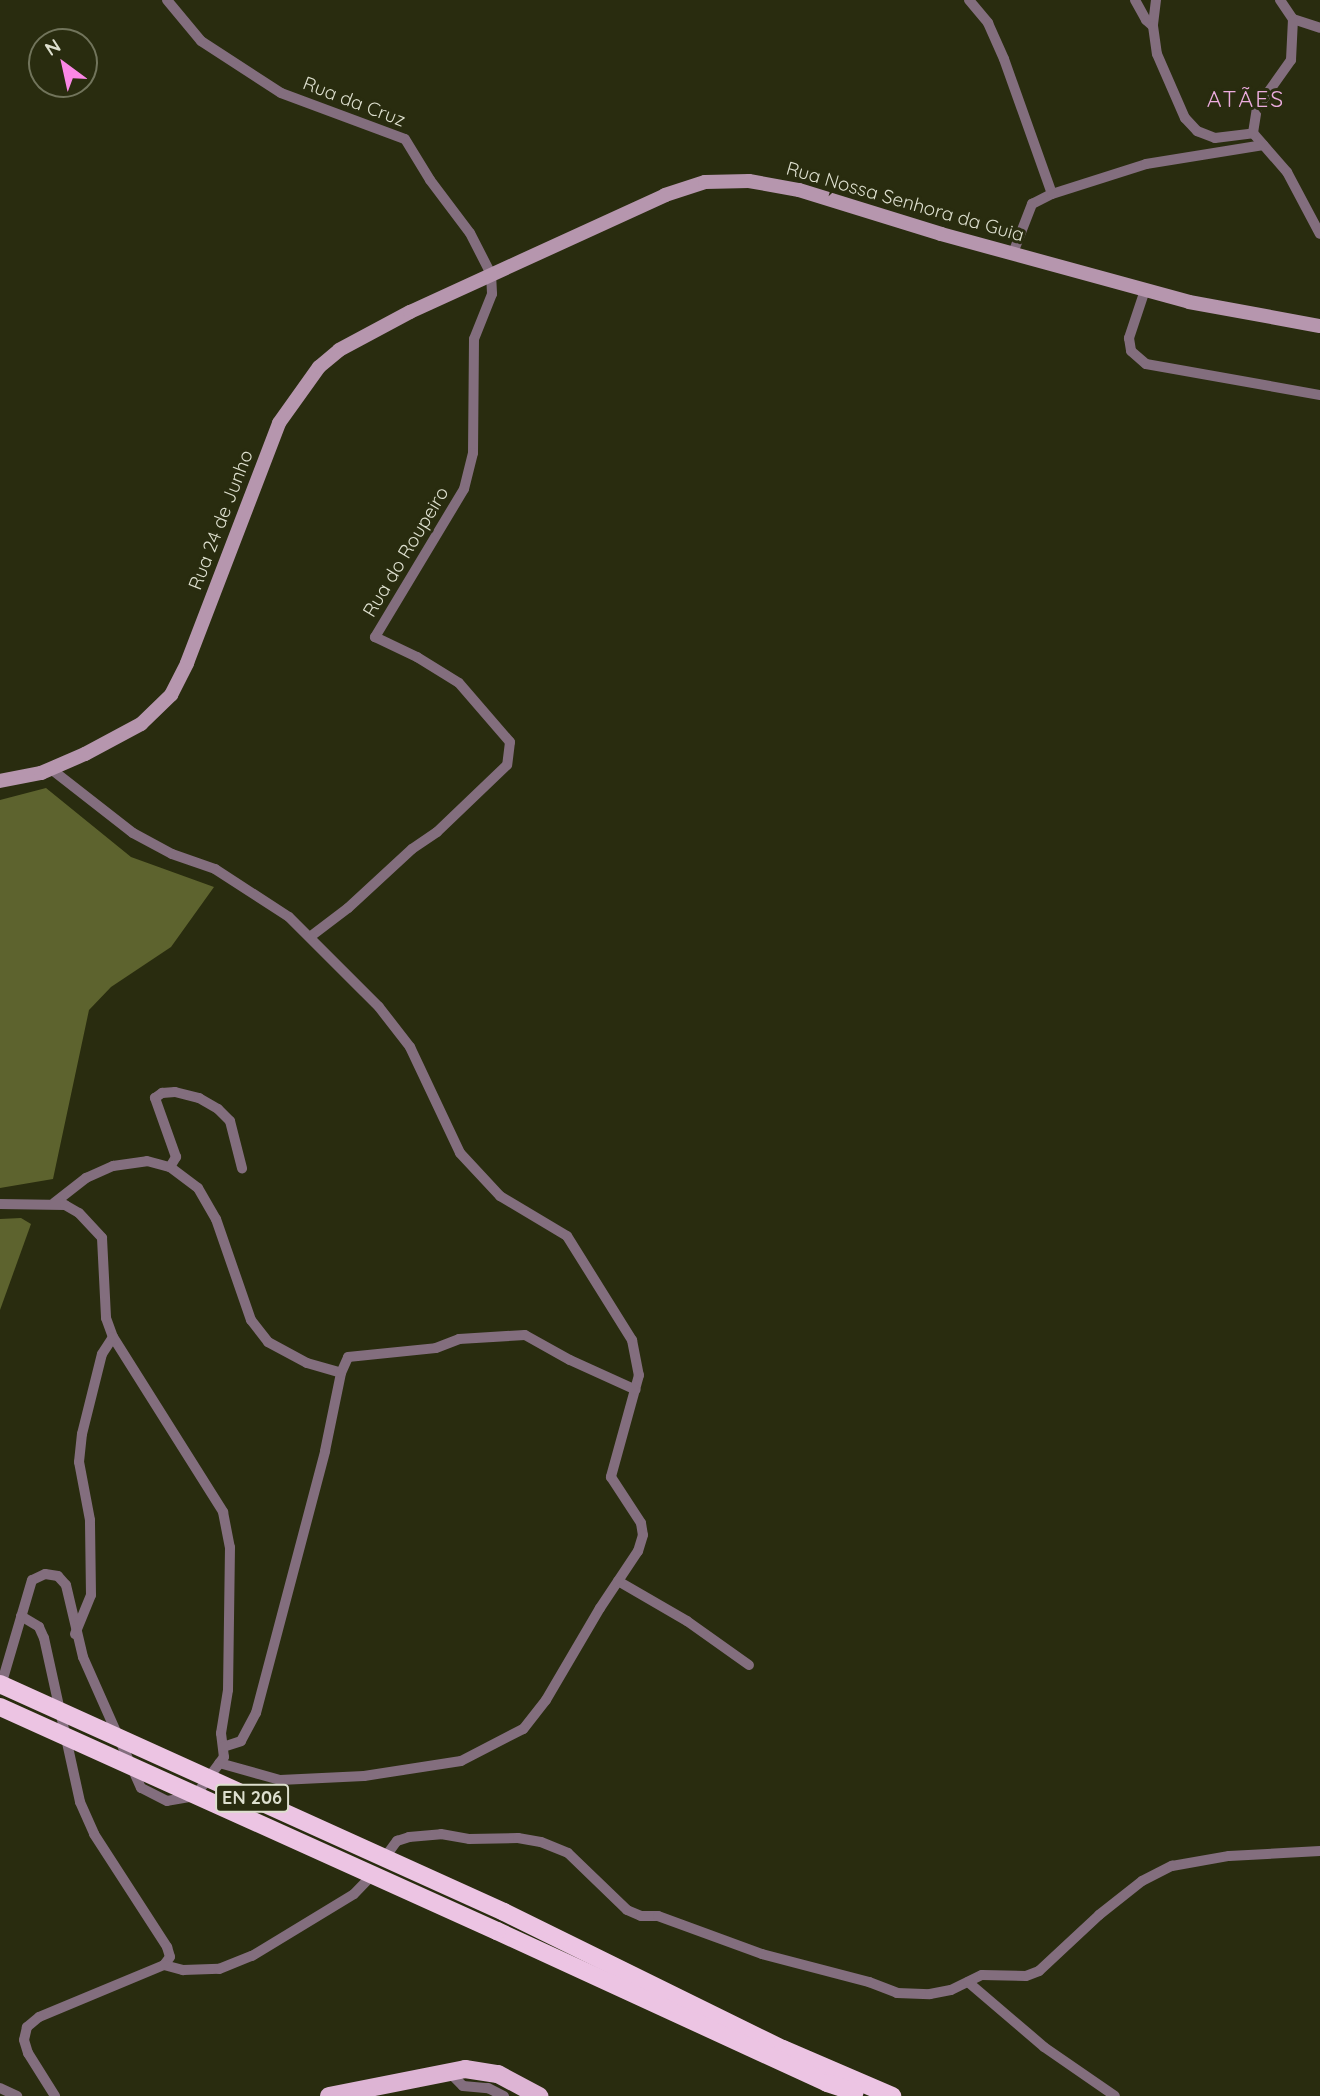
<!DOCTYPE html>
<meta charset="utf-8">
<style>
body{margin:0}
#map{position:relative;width:1320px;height:2096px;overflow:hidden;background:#292c0f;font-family:Quicksand,sans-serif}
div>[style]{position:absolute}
.forest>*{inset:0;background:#5d632e}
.minor>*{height:10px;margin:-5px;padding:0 5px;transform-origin:5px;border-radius:5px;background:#836e7e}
.secondary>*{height:14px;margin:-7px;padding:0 7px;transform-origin:7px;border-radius:7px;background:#b696ae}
.primary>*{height:18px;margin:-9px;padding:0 9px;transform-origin:9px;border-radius:9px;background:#ddb4d4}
.trunk>*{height:18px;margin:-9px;padding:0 9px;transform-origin:9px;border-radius:9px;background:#ecc4e3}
.trunk-bridge>*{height:18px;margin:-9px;padding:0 9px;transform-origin:9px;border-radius:9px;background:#ecc4e3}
span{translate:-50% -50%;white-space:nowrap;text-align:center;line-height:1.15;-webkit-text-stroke:6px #292c0f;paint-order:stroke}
.shield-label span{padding:2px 5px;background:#292c0f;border:2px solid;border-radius:5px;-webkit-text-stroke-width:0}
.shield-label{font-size:18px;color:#dddfce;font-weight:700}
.street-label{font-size:19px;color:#dddfce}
.quarter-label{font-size:23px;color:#ecacdf;letter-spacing:2px}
.north{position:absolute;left:28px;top:28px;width:70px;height:70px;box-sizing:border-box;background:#292c0f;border:2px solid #71745b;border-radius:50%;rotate:327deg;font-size:19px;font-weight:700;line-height:28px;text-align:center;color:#dddfce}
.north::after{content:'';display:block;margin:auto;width:24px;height:32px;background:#fb87e6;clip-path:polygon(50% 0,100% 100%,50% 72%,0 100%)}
</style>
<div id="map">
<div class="forest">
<div style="clip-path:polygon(46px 788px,131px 857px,214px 887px,171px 947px,111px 987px,89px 1010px,53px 1179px,0 1188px,0 800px)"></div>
<div style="clip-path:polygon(21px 1218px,31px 1224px,0 1310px,0 1219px)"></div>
</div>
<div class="minor">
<div style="left:167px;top:0;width:53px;rotate:50.3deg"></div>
<div style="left:201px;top:41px;width:95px;rotate:33deg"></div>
<div style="left:281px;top:93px;width:132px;rotate:20.4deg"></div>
<div style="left:405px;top:139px;width:48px;rotate:58.6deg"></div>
<div style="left:430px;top:180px;width:66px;rotate:53deg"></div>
<div style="left:470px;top:233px;width:46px;rotate:62.9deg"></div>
<div style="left:491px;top:274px;width:20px;rotate:87deg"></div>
<div style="left:492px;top:294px;width:48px;rotate:111.8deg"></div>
<div style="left:474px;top:339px;width:114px;rotate:90.5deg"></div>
<div style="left:473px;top:453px;width:37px;rotate:104deg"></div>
<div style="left:464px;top:489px;width:173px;rotate:121deg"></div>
<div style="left:375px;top:637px;width:47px;rotate:25.5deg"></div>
<div style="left:417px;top:657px;width:49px;rotate:31.8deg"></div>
<div style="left:459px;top:683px;width:78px;rotate:49.2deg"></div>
<div style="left:510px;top:742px;width:23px;rotate:97deg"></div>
<div style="left:507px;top:765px;width:97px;rotate:136.3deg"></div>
<div style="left:437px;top:832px;width:30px;rotate:146deg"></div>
<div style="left:412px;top:849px;width:87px;rotate:137.3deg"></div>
<div style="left:348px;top:908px;width:48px;rotate:142.7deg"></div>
<div style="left:969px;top:0;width:30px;rotate:50deg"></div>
<div style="left:988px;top:23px;width:39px;rotate:66deg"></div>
<div style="left:1004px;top:59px;width:143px;rotate:70.4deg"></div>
<div style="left:1135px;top:0;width:23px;rotate:61deg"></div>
<div style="left:1146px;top:20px;width:9px;rotate:41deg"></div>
<div style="left:1156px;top:0;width:26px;rotate:97deg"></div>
<div style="left:1153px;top:26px;width:28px;rotate:82deg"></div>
<div style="left:1157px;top:54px;width:70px;rotate:66.4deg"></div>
<div style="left:1185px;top:118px;width:18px;rotate:47deg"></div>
<div style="left:1197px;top:131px;width:19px;rotate:21deg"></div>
<div style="left:1215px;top:138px;width:38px;rotate:-7deg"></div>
<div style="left:1253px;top:133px;width:52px;rotate:48.9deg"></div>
<div style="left:1287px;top:172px;width:70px;rotate:62deg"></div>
<div style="left:1280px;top:0;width:23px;rotate:56deg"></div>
<div style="left:1293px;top:19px;width:28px;rotate:18deg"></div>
<div style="left:1253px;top:133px;width:25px;rotate:-81deg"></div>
<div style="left:1257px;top:108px;width:59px;rotate:-54.7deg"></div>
<div style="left:1291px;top:60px;width:41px;rotate:-87.2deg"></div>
<div style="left:1013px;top:253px;width:53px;rotate:-68.8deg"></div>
<div style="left:1032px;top:204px;width:22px;rotate:-27deg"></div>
<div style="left:1052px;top:194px;width:99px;rotate:-17.7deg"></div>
<div style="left:1146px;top:164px;width:119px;rotate:-9.2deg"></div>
<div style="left:1145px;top:290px;width:51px;rotate:108.4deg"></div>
<div style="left:1129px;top:338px;width:13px;rotate:81deg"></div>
<div style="left:1131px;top:351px;width:20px;rotate:41deg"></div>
<div style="left:1146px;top:364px;width:177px;rotate:10.1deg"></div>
<div style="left:51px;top:769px;width:104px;rotate:38deg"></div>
<div style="left:133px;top:833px;width:44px;rotate:28.3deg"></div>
<div style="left:172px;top:854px;width:46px;rotate:19.2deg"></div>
<div style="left:215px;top:869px;width:88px;rotate:33deg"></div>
<div style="left:289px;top:917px;width:127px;rotate:45deg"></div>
<div style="left:379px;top:1007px;width:51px;rotate:52.2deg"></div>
<div style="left:410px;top:1047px;width:117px;rotate:64.7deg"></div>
<div style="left:460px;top:1153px;width:59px;rotate:47.1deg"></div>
<div style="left:500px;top:1196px;width:78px;rotate:30.8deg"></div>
<div style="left:567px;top:1236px;width:123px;rotate:58deg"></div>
<div style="left:632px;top:1340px;width:36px;rotate:79deg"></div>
<div style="left:639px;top:1375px;width:106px;rotate:105.4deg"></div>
<div style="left:611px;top:1477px;width:55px;rotate:56.9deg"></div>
<div style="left:641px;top:1523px;width:12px;rotate:81deg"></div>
<div style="left:643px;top:1535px;width:17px;rotate:107deg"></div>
<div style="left:638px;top:1551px;width:69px;rotate:123.7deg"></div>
<div style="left:600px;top:1608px;width:107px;rotate:120.4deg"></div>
<div style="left:546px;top:1700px;width:37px;rotate:128deg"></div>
<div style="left:523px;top:1729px;width:70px;rotate:152.7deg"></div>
<div style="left:461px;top:1761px;width:98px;rotate:171.2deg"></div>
<div style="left:364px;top:1776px;width:84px;rotate:177.3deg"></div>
<div style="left:280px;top:1780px;width:63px;rotate:-164.4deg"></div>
<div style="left:170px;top:1167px;width:12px;rotate:-59deg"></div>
<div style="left:176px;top:1157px;width:63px;rotate:-109.6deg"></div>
<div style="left:155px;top:1098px;width:9px;rotate:-36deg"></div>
<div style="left:162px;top:1093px;width:13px;rotate:-4deg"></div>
<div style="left:175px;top:1092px;width:25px;rotate:14deg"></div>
<div style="left:199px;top:1098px;width:22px;rotate:30deg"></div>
<div style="left:218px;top:1109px;width:17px;rotate:45deg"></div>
<div style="left:230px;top:1121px;width:49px;rotate:75.7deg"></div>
<div style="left:54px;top:1203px;width:41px;rotate:-38deg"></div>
<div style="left:86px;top:1178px;width:30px;rotate:-24deg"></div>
<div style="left:113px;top:1166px;width:34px;rotate:-8deg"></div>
<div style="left:147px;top:1161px;width:24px;rotate:15deg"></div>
<div style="left:170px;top:1167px;width:35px;rotate:37deg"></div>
<div style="left:198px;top:1188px;width:36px;rotate:60deg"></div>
<div style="left:216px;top:1219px;width:107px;rotate:70.9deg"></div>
<div style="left:251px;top:1320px;width:28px;rotate:52deg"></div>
<div style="left:268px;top:1342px;width:44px;rotate:28.3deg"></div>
<div style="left:307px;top:1363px;width:35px;rotate:16deg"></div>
<div style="left:0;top:1204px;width:65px;rotate:0.9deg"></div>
<div style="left:65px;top:1205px;width:16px;rotate:30deg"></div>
<div style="left:79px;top:1213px;width:34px;rotate:47deg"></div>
<div style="left:102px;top:1238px;width:80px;rotate:87.1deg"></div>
<div style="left:106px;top:1318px;width:20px;rotate:70deg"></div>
<div style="left:113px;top:1337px;width:207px;rotate:57.8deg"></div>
<div style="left:223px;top:1512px;width:36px;rotate:79deg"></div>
<div style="left:230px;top:1547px;width:143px;rotate:90.8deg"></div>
<div style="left:228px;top:1690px;width:44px;rotate:99.2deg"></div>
<div style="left:221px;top:1733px;width:24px;rotate:83deg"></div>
<div style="left:224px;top:1757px;width:49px;rotate:126.6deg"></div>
<div style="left:195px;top:1796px;width:28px;rotate:170deg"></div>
<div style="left:167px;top:1801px;width:29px;rotate:-153deg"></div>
<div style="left:141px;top:1788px;width:143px;rotate:-113.9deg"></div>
<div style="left:83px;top:1657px;width:74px;rotate:-103.3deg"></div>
<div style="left:66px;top:1585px;width:12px;rotate:-132deg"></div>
<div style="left:58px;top:1576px;width:13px;rotate:-171deg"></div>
<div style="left:45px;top:1574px;width:14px;rotate:155deg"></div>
<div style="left:32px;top:1580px;width:114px;rotate:106.4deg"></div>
<div style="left:618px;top:1581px;width:80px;rotate:30.1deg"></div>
<div style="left:687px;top:1621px;width:76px;rotate:35.4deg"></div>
<div style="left:21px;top:1616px;width:21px;rotate:31deg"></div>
<div style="left:39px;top:1627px;width:12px;rotate:66deg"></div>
<div style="left:44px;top:1638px;width:168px;rotate:77.6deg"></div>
<div style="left:80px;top:1802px;width:35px;rotate:66deg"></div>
<div style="left:94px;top:1834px;width:135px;rotate:57.1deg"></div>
<div style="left:167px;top:1947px;width:10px;rotate:73deg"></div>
<div style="left:170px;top:1957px;width:10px;rotate:127deg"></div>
<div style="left:164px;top:1965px;width:135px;rotate:157.4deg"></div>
<div style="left:39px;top:2017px;width:16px;rotate:140deg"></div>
<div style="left:27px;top:2027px;width:13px;rotate:103deg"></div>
<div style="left:24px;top:2040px;width:14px;rotate:73deg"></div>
<div style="left:28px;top:2053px;width:51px;rotate:57.9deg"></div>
<div style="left:75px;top:1634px;width:42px;rotate:-67.7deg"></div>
<div style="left:91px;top:1595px;width:75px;rotate:-90.8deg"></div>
<div style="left:90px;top:1520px;width:59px;rotate:-100.7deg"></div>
<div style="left:79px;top:1462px;width:28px;rotate:-84deg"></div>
<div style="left:82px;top:1434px;width:82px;rotate:-76deg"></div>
<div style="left:102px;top:1354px;width:20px;rotate:-57deg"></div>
<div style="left:223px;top:1747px;width:19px;rotate:-18deg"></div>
<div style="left:241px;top:1741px;width:32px;rotate:-62deg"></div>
<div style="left:256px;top:1713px;width:271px;rotate:-75.2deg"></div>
<div style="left:325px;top:1451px;width:80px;rotate:-78.4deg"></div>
<div style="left:341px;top:1373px;width:17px;rotate:-66deg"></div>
<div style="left:348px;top:1357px;width:88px;rotate:-5.8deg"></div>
<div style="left:436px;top:1348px;width:25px;rotate:-21deg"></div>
<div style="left:459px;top:1339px;width:66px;rotate:-3.5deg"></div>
<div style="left:525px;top:1335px;width:51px;rotate:29.1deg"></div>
<div style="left:570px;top:1360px;width:72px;rotate:24.4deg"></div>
<div style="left:383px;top:1860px;width:24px;rotate:-54deg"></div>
<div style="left:397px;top:1841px;width:13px;rotate:-18deg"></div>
<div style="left:409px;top:1837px;width:32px;rotate:-5deg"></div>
<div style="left:441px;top:1834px;width:28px;rotate:10deg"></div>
<div style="left:469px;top:1839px;width:49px;rotate:-1.2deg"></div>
<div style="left:518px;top:1838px;width:23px;rotate:10deg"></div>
<div style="left:541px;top:1842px;width:29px;rotate:22deg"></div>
<div style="left:568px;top:1853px;width:82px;rotate:44deg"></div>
<div style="left:627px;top:1910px;width:15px;rotate:23deg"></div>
<div style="left:641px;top:1916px;width:17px"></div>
<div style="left:658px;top:1916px;width:111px;rotate:20.1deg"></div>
<div style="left:762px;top:1954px;width:111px;rotate:14.7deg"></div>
<div style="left:869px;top:1982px;width:30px;rotate:21deg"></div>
<div style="left:897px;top:1993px;width:33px;rotate:2deg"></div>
<div style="left:930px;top:1994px;width:21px;rotate:-11deg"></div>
<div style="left:951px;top:1990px;width:34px;rotate:-26deg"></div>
<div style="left:982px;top:1975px;width:44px;rotate:1.3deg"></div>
<div style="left:1026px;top:1976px;width:14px;rotate:-21deg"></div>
<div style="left:1039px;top:1971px;width:82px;rotate:-43deg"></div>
<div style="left:1099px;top:1915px;width:55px;rotate:-38.3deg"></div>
<div style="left:1142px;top:1881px;width:34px;rotate:-27deg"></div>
<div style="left:1172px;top:1866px;width:58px;rotate:-10deg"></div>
<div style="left:1229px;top:1856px;width:91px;rotate:-3.1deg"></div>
<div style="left:164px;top:1965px;width:20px;rotate:15deg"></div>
<div style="left:183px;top:1970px;width:36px;rotate:-2deg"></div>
<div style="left:219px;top:1969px;width:35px;rotate:-22deg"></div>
<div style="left:252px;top:1956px;width:119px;rotate:-31.3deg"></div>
<div style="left:354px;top:1894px;width:29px;rotate:-46deg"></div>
<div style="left:968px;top:1982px;width:100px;rotate:40.5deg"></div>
<div style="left:1044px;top:2047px;width:86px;rotate:34.6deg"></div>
<div style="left:448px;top:2071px;width:21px;rotate:45deg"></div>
<div style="left:463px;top:2086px;width:25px;rotate:5deg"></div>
<div style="left:488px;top:2088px;width:18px;rotate:27deg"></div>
<div style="left:0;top:2088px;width:19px;rotate:25deg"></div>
</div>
<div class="secondary">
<div style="left:0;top:781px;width:42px;rotate:-11deg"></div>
<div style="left:41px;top:773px;width:48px;rotate:-23.4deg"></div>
<div style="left:85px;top:754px;width:64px;rotate:-28.2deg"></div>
<div style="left:141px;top:724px;width:42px;rotate:-44deg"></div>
<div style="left:171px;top:695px;width:36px;rotate:-63deg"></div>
<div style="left:187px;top:663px;width:257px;rotate:-69deg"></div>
<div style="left:279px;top:423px;width:69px;rotate:-54.5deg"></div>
<div style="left:319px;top:367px;width:26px;rotate:-40deg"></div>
<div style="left:339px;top:350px;width:81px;rotate:-28.2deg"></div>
<div style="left:410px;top:312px;width:281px;rotate:-24.6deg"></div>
<div style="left:665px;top:195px;width:42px;rotate:-18deg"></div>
<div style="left:705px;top:182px;width:44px;rotate:-1.3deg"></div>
<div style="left:749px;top:181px;width:51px;rotate:10.2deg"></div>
<div style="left:799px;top:190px;width:149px;rotate:17.2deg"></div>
<div style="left:941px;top:234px;width:257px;rotate:15.3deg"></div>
<div style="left:1189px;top:302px;width:133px;rotate:10.4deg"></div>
</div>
<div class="primary">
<div style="left:329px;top:2096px;width:139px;rotate:-11.2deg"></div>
<div style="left:465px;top:2069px;width:33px;rotate:9deg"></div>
<div style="left:498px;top:2074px;width:47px;rotate:28.2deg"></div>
</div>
<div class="trunk">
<div style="left:504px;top:1912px;width:311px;rotate:26.2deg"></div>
<div style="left:783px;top:2049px;width:119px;rotate:23.3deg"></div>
<div style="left:497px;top:1931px;width:363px;rotate:24.7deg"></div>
<div style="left:827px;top:2083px;width:29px;rotate:18deg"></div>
</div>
<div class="trunk-bridge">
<div style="left:0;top:1684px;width:553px;rotate:24.34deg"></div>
<div style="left:0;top:1707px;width:545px;rotate:24.26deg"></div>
</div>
<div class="shield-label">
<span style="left:252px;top:1798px">EN 206</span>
</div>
<div class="street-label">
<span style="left:354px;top:102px;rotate:21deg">Rua da Cruz</span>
<span style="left:905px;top:202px;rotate:16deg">Rua Nossa Senhora da Guia</span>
<span style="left:221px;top:520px;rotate:-69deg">Rua 24 de Junho</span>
<span style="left:406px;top:552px;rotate:-59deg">Rua do Roupeiro</span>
</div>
<div class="quarter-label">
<span style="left:1246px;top:99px">ATÃES</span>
</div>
<div class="north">N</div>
</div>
